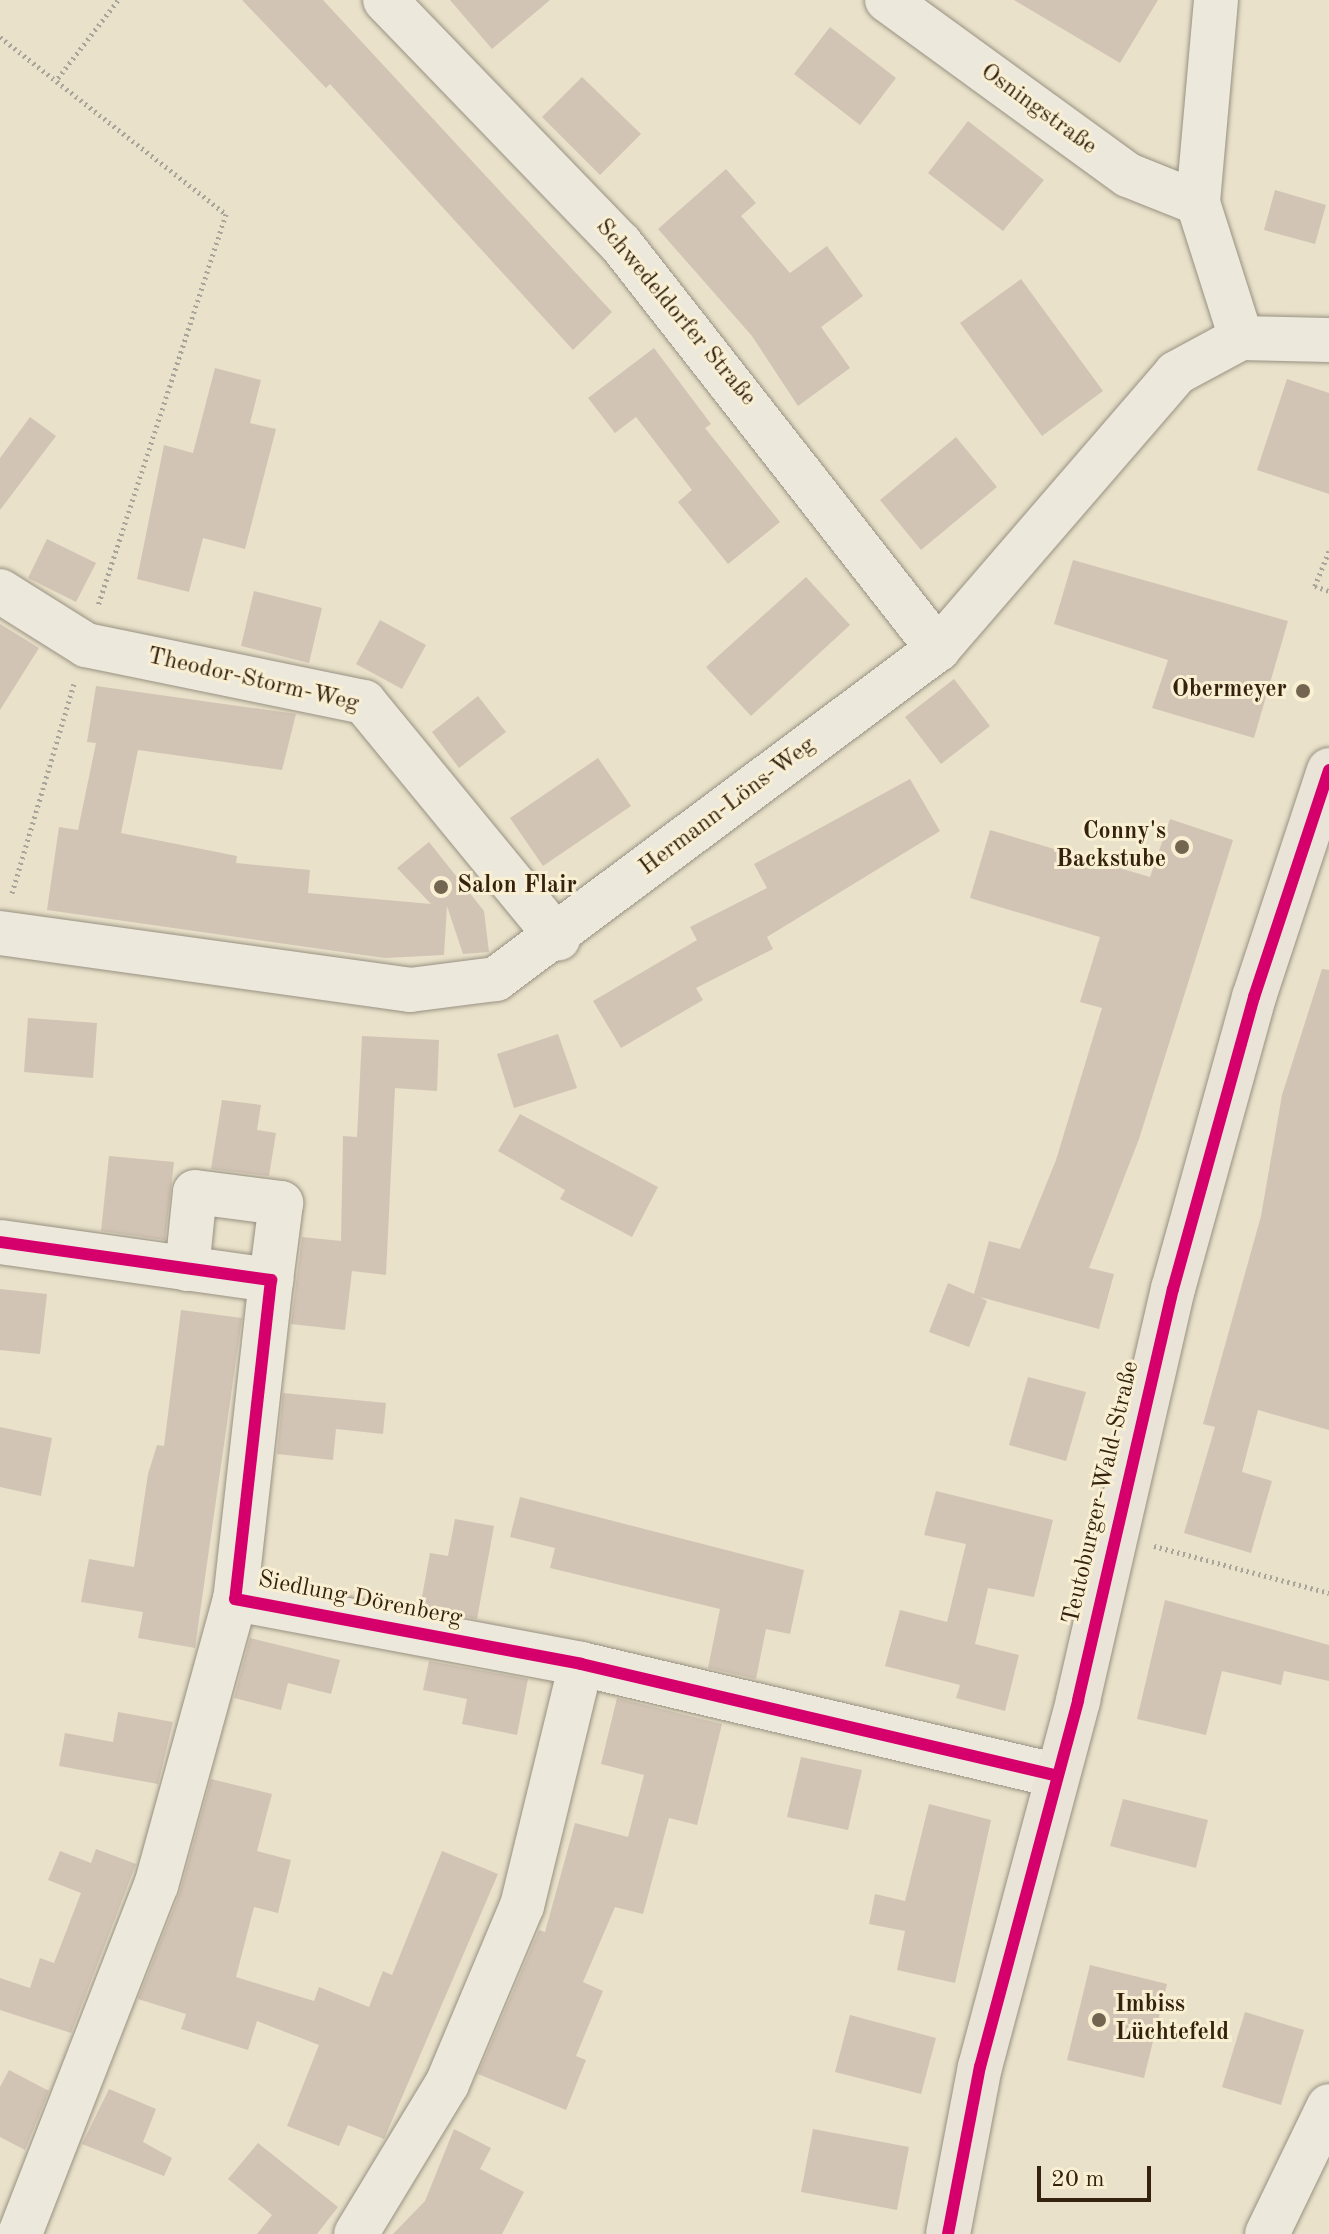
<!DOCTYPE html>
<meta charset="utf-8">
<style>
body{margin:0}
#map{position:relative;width:1329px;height:2234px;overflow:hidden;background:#e9e1c9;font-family:"Old Standard TT",serif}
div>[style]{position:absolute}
.building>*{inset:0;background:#d2c4b4}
.path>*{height:5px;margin-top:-2.5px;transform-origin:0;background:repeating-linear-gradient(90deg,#a9a499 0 2px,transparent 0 6px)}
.roads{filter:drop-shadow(0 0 2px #989182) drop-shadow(0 0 2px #989182)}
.minor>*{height:44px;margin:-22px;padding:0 22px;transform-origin:22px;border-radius:22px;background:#ece8dc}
.primary>*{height:44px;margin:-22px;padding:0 22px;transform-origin:22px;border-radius:22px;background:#e9e4d7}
.cycleway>*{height:12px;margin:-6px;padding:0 6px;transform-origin:6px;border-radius:6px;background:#d6006c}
.dots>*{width:22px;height:22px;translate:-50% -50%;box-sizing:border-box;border:4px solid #f9efd3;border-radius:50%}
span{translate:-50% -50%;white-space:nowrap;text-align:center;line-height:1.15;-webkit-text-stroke:6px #f9efd3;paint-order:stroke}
.street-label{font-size:24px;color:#34220f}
.poi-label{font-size:24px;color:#34220f;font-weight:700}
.right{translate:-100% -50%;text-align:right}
.left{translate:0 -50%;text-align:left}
.scale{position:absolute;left:1037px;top:2166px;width:114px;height:36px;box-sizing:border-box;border:4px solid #34220f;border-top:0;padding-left:10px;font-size:24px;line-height:28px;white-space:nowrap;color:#34220f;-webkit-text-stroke:6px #f9efd3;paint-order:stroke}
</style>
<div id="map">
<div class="building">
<div style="clip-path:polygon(242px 0,323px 0,612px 312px,573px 350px,330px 84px,326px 88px)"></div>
<div style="clip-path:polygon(450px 0,550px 0,492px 49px)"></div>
<div style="clip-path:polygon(1014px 0,1158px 0,1120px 63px)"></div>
<div style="clip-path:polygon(830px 27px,896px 78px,860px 125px,794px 74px)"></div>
<div style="clip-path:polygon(582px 77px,641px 134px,600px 175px,542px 117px)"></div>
<div style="clip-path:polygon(968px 121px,1044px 180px,1003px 231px,928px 173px)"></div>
<div style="clip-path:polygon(726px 169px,756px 203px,741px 216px,790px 273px,827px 246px,863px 296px,821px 327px,850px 368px,798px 406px,752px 336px,658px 229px)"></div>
<div style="clip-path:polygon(1275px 190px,1326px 205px,1315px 244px,1264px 230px)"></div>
<div style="clip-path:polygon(1021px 279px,1103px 391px,1042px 436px,960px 323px)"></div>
<div style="clip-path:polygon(654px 348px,711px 424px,705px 428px,780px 522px,728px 564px,678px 502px,692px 490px,636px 417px,615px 433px,588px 398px)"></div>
<div style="clip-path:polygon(215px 368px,261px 380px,250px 423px,276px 429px,245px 549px,203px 538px,189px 592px,137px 579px,164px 445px,193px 453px)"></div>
<div style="clip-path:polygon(1287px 379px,1329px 393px,1329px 494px,1257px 470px)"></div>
<div style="clip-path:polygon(30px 417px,56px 436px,0 510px,0 458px)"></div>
<div style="clip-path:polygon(956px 437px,997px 487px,921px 550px,880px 500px)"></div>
<div style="clip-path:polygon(47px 539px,96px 563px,76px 602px,28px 578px)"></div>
<div style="clip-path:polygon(1073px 560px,1288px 621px,1254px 738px,1152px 708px,1168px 660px,1054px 624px)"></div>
<div style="clip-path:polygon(806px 577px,850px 625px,751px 716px,706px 667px)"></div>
<div style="clip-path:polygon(254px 591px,322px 608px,309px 663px,241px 646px)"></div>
<div style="clip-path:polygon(380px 620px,426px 645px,402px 689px,356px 664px)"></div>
<div style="clip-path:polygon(0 624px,39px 648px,0 710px)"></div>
<div style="clip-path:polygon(954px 679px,990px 726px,941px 764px,905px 717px)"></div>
<div style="clip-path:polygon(96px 686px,296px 714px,282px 770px,138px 750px,121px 833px,237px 856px,236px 863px,310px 870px,308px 893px,431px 904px,397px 868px,429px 842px,484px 911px,489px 952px,463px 954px,447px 906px,444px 955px,385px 958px,47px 910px,59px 827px,78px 830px,96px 743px,87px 742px)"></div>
<div style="clip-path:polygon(478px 696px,506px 732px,459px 768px,432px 732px)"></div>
<div style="clip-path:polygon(598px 758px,631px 806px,543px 866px,510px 818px)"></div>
<div style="clip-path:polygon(910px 779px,940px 831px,767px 937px,773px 949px,696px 988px,703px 1000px,621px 1048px,593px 1001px,697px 940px,690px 927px,767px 888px,754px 864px)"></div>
<div style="clip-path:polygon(1170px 819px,1233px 840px,1139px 1139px,1089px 1268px,1114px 1274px,1099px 1329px,980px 1297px,987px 1301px,969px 1347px,929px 1332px,948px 1283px,974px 1294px,989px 1241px,1020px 1249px,1056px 1160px,1102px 1008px,1080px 1002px,1100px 937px,970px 898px,990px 830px,1150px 877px)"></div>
<div style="clip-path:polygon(1322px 969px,1329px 970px,1329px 1430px,1258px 1410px,1242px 1472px,1272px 1481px,1251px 1553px,1184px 1533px,1215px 1427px,1203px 1424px,1261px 1216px,1282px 1095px)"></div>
<div style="clip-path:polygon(28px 1018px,97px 1023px,93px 1078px,24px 1072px)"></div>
<div style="clip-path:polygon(558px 1034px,577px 1088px,514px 1108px,497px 1054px)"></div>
<div style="clip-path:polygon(362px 1036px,439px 1040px,437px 1091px,395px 1088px,386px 1275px,352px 1271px,345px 1330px,291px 1324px,302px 1237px,341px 1241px,343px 1136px,357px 1137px)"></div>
<div style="clip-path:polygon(222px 1100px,261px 1105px,257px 1130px,276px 1133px,269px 1176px,211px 1169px)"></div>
<div style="clip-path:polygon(520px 1114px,658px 1187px,632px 1237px,560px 1199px,565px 1190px,498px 1151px)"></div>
<div style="clip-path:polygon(109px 1156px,174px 1162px,165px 1240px,101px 1231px)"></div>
<div style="clip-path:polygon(0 1289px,47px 1294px,40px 1354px,0 1350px)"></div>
<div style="clip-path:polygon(181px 1310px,242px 1318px,195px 1648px,138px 1638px,143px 1612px,81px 1602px,89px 1559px,134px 1567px,148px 1474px,157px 1445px,164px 1446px)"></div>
<div style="clip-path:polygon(1028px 1377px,1086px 1392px,1066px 1461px,1009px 1445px)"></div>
<div style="clip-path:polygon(283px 1393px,386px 1403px,383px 1434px,336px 1429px,333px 1460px,277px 1454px)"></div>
<div style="clip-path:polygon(0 1427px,52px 1438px,41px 1496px,0 1487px)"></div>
<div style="clip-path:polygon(936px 1491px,1053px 1520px,1034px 1597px,988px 1588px,975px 1644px,1019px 1655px,1005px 1711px,956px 1698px,960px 1685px,885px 1666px,900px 1610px,947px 1622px,966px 1544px,924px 1535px)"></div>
<div style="clip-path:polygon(520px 1497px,804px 1570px,790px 1634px,766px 1629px,756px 1679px,708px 1668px,720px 1609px,550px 1568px,555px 1548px,510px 1537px)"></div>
<div style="clip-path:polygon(455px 1519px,494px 1526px,477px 1619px,420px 1608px,430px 1553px,448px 1556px)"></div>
<div style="clip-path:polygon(1165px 1600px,1329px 1645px,1329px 1681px,1284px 1671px,1281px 1685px,1222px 1671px,1206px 1735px,1137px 1719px)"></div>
<div style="clip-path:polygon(250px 1638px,340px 1660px,331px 1694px,288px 1683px,281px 1710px,234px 1698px)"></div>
<div style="clip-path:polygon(429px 1661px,528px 1679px,517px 1735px,462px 1724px,467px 1699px,423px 1690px)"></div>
<div style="clip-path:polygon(617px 1698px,722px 1724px,697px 1825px,669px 1818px,643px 1914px,615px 1907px,583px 1982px,603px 1991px,576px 2056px,586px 2060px,566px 2110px,478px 2074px,539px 1930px,545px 1932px,575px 1823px,628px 1837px,644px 1775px,601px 1764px)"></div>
<div style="clip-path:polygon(118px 1712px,173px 1722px,158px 1784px,59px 1766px,65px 1733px,113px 1742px)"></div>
<div style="clip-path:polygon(801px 1757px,862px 1770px,848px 1830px,787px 1817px)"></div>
<div style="clip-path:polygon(211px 1779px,272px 1794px,257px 1851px,291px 1860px,278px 1913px,254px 1907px,236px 1977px,314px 2001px,319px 1987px,369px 2007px,383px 1971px,392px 1975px,442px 1851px,498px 1874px,384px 2139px,348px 2125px,339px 2146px,287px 2126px,319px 2045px,257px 2021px,248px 2050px,181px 2029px,186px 2014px,138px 1999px,180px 1892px)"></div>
<div style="clip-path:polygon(1123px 1799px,1208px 1820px,1196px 1868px,1110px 1846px)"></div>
<div style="clip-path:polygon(929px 1804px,991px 1820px,955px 1983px,897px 1970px,905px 1931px,869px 1924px,875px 1894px,905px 1901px)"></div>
<div style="clip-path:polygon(96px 1849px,136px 1864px,71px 2033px,0 2010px,0 1978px,30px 1988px,40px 1958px,54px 1963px,81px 1893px,48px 1880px,60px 1851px,91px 1863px)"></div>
<div style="clip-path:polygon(1090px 1965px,1167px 1984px,1144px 2078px,1067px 2060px)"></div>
<div style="clip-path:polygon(1245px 2012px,1304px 2030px,1281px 2105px,1222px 2087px)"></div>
<div style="clip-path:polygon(850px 2015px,936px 2038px,921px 2094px,835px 2072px)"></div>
<div style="clip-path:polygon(9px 2070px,49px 2091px,25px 2150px,0 2137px,0 2087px)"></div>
<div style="clip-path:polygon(109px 2089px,156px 2109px,143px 2142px,172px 2158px,164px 2176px,82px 2144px)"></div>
<div style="clip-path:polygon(454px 2129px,491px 2148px,480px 2169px,524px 2192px,502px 2234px,393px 2234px,425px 2201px)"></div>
<div style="clip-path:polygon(813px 2129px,909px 2147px,897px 2210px,801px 2192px)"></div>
<div style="clip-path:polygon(258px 2143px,338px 2207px,317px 2234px,257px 2234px,272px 2215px,228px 2179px)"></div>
</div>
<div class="path">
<div style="left:0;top:37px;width:287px;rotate:38.1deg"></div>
<div style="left:226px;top:214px;width:412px;rotate:108.1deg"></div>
<div style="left:58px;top:78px;width:98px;rotate:-52.4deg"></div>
<div style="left:1329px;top:551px;width:38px;rotate:112deg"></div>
<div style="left:1315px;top:586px;width:15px;rotate:20deg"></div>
<div style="left:12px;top:893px;width:218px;rotate:-73.5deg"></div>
<div style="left:1154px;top:1546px;width:181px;rotate:15deg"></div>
</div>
<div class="roads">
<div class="minor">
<div style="left:385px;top:0;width:338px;rotate:46deg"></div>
<div style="left:620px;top:243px;width:516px;rotate:51.93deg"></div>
<div style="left:887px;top:0;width:298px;rotate:36deg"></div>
<div style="left:1128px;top:175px;width:75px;rotate:21.8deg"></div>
<div style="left:1216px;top:0;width:204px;rotate:95.1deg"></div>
<div style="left:1198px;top:203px;width:142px;rotate:72.3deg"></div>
<div style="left:0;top:591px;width:102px;rotate:32.1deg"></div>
<div style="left:86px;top:645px;width:284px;rotate:11.6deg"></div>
<div style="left:364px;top:702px;width:306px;rotate:50.6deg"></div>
<div style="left:0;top:933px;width:414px;rotate:7.9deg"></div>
<div style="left:410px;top:990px;width:87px;rotate:-7.3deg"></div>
<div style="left:496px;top:979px;width:552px;rotate:-36.75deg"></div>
<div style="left:938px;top:649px;width:364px;rotate:-49.2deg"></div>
<div style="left:1176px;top:373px;width:74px;rotate:-28.3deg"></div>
<div style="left:1241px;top:338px;width:88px;rotate:1.3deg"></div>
<div style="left:0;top:1242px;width:274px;rotate:8deg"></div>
<div style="left:271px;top:1280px;width:321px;rotate:96.4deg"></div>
<div style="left:235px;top:1599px;width:297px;rotate:105.4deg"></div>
<div style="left:156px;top:1885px;width:375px;rotate:111.3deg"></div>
<div style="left:187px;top:1269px;width:77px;rotate:-84.1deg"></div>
<div style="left:195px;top:1192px;width:87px;rotate:7.3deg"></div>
<div style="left:281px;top:1203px;width:78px;rotate:97.4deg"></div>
<div style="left:235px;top:1599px;width:352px;rotate:10.6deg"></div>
<div style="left:581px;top:1664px;width:487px;rotate:13.2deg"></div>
<div style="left:356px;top:2234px;width:175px;rotate:-58.8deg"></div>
<div style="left:447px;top:2084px;width:193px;rotate:-67.2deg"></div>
<div style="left:522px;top:1906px;width:249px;rotate:-76.3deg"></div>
<div style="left:1267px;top:2234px;width:142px;rotate:-64.2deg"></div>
</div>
<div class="primary">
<div style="left:948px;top:2234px;width:170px;rotate:-79.2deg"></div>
<div style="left:980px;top:2067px;width:380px;rotate:-75deg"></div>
<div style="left:1078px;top:1700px;width:422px;rotate:-77deg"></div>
<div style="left:1173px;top:1289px;width:303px;rotate:-74.5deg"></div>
<div style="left:1254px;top:997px;width:239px;rotate:-71.7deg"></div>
</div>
</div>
<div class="cycleway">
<div style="left:0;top:1242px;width:274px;rotate:8deg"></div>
<div style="left:271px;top:1280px;width:321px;rotate:96.4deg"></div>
<div style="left:235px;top:1599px;width:352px;rotate:10.6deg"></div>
<div style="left:581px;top:1664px;width:487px;rotate:13.2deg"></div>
<div style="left:948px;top:2234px;width:170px;rotate:-79.2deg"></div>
<div style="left:980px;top:2067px;width:380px;rotate:-75deg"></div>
<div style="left:1078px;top:1700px;width:422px;rotate:-77deg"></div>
<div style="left:1173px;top:1289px;width:303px;rotate:-74.5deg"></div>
<div style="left:1254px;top:997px;width:239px;rotate:-71.7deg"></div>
</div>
<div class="dots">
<div style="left:1303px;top:691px;background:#736550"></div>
<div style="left:1182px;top:847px;background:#736550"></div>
<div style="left:441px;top:887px;background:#736550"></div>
<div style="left:1099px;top:2020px;background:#736550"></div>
</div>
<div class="street-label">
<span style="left:1038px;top:110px;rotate:36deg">Osningstraße</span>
<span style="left:675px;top:313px;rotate:50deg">Schwedeldorfer Straße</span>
<span style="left:253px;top:681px;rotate:13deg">Theodor-Storm-Weg</span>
<span style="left:728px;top:807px;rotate:-37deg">Hermann-Löns-Weg</span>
<span style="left:1102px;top:1493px;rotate:-77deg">Teutoburger-Wald-Straße</span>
<span style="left:360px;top:1600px;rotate:11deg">Siedlung Dörenberg</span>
</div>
<div class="poi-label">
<span class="right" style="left:1287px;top:691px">Obermeyer</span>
<span class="right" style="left:1166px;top:847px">Conny's<br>Backstube</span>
<span class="left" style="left:457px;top:887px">Salon Flair</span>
<span class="left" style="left:1115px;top:2020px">Imbiss<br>Lüchtefeld</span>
</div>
<div class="scale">20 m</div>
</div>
